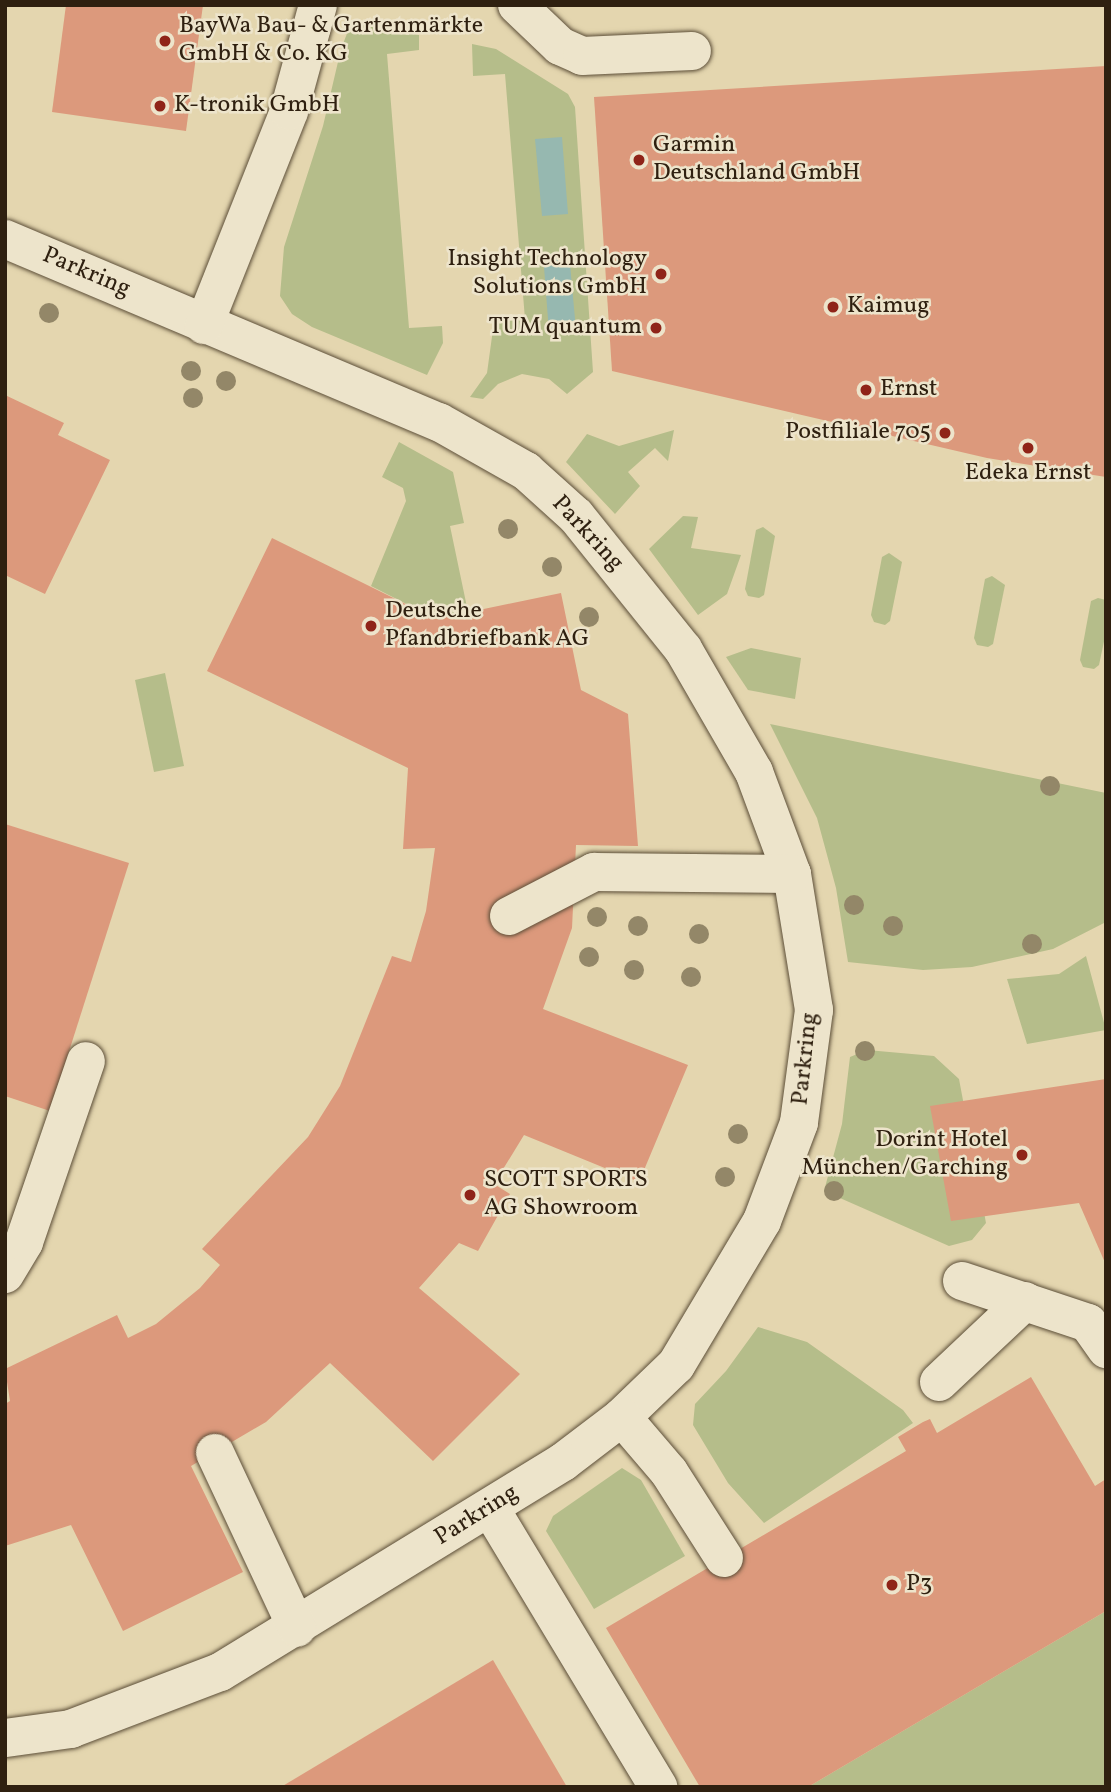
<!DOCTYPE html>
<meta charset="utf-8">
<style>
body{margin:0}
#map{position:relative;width:1111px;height:1792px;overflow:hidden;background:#e4d6af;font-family:Vollkorn,serif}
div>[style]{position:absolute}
.green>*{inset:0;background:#b5bd8a}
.water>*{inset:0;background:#96b8b0}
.building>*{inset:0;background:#dc997c}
.roads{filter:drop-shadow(0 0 2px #5c4e38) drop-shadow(0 0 2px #5c4e38)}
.minor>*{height:38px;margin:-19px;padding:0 19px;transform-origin:19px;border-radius:19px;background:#ede4cb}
.trees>*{width:20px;height:20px;margin:-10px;border-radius:50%;background:#938768}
.dots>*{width:19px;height:19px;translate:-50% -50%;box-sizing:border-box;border:4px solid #ede4cb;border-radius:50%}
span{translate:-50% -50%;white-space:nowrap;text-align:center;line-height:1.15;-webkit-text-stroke:5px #ede4cb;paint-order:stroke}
.poi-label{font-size:24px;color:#2f2010}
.left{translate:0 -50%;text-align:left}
.right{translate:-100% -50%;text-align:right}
.street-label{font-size:24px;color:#2f2010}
.frame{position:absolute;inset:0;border:7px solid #2f2010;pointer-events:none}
</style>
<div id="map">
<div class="green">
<div style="clip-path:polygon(366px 23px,419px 35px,419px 50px,387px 54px,409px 328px,442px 326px,443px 343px,427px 375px,312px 327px,292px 314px,280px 296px,284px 247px,323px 126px,341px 49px,348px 31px)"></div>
<div style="clip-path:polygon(472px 44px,496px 49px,568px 94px,575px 107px,593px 372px,567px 394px,549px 379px,522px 374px,498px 384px,483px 399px,470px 397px,487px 373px,494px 322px,525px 319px,505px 74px,473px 76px)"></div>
<div style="clip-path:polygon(674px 430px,668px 461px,655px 448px,628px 472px,640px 486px,615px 514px,566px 462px,587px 434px,619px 446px)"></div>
<div style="clip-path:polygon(399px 442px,453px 472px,464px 523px,450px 526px,468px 612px,436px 619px,371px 586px,406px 501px,403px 488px,382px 477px)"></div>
<div style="clip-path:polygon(683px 516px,698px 517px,691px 548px,741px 555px,727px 594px,698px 615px,649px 549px)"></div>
<div style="clip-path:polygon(763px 527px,775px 536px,764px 595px,759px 598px,748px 596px,745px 589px,756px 530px)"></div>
<div style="clip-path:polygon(889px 553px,902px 562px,890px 621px,885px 625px,874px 622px,871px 615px,882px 557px)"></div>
<div style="clip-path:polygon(992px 576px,1005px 585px,993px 644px,988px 647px,977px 645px,974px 638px,985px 579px)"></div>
<div style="clip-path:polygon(1098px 598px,1106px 600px,1106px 632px,1099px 665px,1094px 669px,1083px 667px,1080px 660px,1091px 601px)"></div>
<div style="clip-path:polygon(751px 648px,801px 658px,795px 699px,748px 690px,726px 657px)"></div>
<div style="clip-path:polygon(165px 673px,184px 766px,154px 772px,135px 680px)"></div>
<div style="clip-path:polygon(770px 724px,1106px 793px,1106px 922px,1053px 949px,972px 967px,923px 970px,848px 962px,836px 888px,817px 818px)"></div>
<div style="clip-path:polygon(1086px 956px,1106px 1030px,1027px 1044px,1007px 979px,1059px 974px)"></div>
<div style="clip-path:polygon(867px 1050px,934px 1056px,959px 1079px,986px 1223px,972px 1240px,949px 1246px,824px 1191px,842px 1124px,850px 1057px)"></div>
<div style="clip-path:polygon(758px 1327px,807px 1342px,903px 1410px,913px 1423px,764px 1523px,728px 1483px,693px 1425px,695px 1404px,726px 1371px)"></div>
<div style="clip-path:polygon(622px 1468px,641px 1480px,685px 1556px,594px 1609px,546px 1531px,553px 1516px)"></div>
<div style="clip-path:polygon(1106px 1611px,1106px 1787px,808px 1787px)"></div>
</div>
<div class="water">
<div style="clip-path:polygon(562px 137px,568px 214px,542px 216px,535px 139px)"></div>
<div style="clip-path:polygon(569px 253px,576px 330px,549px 332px,543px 254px)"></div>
</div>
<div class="building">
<div style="clip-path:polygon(66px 5px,203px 5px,186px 131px,52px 112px)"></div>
<div style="clip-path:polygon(1106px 66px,1106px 477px,987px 458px,612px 371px,594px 97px)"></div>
<div style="clip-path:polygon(5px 395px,64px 423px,58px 435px,110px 460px,45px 594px,5px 575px)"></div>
<div style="clip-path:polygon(272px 538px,436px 619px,561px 593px,581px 690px,628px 714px,638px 846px,576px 845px,572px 928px,543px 1009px,688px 1065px,639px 1182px,524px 1135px,494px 1184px,510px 1194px,478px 1251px,459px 1243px,419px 1288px,520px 1374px,433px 1461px,330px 1363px,266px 1422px,191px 1466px,243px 1572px,123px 1631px,71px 1525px,5px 1546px,5px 1404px,10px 1401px,5px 1369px,117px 1315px,128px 1338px,156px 1324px,200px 1288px,220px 1265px,202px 1249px,308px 1137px,340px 1086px,392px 956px,411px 962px,426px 911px,435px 848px,403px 849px,408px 768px,207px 671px)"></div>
<div style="clip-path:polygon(5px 824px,129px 863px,50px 1111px,5px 1096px)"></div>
<div style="clip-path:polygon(1106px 1079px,1106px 1265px,1079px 1203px,951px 1221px,930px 1106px)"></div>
<div style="clip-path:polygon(1031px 1377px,1095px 1486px,1106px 1479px,1106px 1611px,808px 1787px,700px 1787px,606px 1628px,906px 1451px,898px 1437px,923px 1422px,930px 1419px,937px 1433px)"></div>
<div style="clip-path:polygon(493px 1660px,567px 1787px,281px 1787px)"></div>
</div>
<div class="roads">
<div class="minor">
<div style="left:517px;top:5px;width:59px;rotate:43.6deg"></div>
<div style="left:560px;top:46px;width:24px;rotate:24deg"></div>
<div style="left:582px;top:56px;width:110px;rotate:-2.6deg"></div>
<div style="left:5px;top:239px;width:471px;rotate:22.9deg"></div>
<div style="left:439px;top:422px;width:100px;rotate:29.4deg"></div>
<div style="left:526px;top:471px;width:67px;rotate:42deg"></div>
<div style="left:576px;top:516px;width:171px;rotate:51.2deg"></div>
<div style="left:683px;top:649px;width:142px;rotate:60deg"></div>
<div style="left:754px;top:772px;width:109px;rotate:69.6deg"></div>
<div style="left:792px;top:874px;width:138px;rotate:80.8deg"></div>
<div style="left:814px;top:1010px;width:114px;rotate:97.6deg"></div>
<div style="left:799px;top:1123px;width:105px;rotate:110.7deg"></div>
<div style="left:762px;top:1221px;width:168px;rotate:120.8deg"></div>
<div style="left:676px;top:1365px;width:75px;rotate:136.1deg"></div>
<div style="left:622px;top:1417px;width:74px;rotate:142.7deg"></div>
<div style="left:563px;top:1462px;width:402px;rotate:148.5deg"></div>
<div style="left:220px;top:1672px;width:160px;rotate:159.1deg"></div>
<div style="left:71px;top:1729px;width:67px;rotate:172.2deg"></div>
<div style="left:204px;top:325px;width:230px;rotate:-68.3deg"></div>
<div style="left:289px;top:111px;width:110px;rotate:-74.7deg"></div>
<div style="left:509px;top:916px;width:96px;rotate:-27.4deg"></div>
<div style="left:594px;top:872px;width:198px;rotate:0.6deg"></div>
<div style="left:5px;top:1274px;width:37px;rotate:-59deg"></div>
<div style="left:24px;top:1242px;width:191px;rotate:-71.1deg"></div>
<div style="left:962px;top:1281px;width:133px;rotate:18.4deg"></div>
<div style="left:1088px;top:1323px;width:32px;rotate:55deg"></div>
<div style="left:939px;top:1382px;width:118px;rotate:-43.3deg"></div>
<div style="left:622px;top:1417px;width:72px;rotate:49.5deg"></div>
<div style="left:669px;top:1472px;width:102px;rotate:57.4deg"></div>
<div style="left:215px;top:1453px;width:193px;rotate:64.9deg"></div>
<div style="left:490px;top:1508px;width:326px;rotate:58.9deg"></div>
</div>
</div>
<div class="trees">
<div style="left:49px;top:313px"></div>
<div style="left:191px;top:371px"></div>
<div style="left:226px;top:381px"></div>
<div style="left:193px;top:398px"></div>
<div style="left:508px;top:529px"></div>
<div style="left:552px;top:567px"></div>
<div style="left:589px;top:617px"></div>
<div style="left:1050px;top:786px"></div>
<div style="left:854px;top:905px"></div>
<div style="left:597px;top:917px"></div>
<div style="left:638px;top:926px"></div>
<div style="left:893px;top:926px"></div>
<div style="left:699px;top:934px"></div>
<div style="left:1032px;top:944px"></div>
<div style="left:589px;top:957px"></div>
<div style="left:634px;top:970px"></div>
<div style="left:691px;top:977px"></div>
<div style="left:865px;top:1051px"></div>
<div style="left:738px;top:1134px"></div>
<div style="left:725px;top:1177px"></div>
<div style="left:834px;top:1191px"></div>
</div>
<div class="dots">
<div style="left:165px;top:41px;background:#8f2418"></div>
<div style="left:160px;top:106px;background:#8f2418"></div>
<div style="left:639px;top:160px;background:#8f2418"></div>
<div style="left:661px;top:274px;background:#8f2418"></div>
<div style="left:833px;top:307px;background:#8f2418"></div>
<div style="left:656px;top:328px;background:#8f2418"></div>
<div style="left:866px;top:390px;background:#8f2418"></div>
<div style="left:945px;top:433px;background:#8f2418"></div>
<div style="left:1028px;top:448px;background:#8f2418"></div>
<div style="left:371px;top:626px;background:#8f2418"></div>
<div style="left:1022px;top:1155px;background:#8f2418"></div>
<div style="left:470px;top:1195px;background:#8f2418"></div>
<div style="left:892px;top:1585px;background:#8f2418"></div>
</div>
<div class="poi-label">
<span class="left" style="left:179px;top:41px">BayWa Bau- &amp; Gartenmärkte<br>GmbH &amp; Co. KG</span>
<span class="left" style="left:174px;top:106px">K-tronik GmbH</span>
<span class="left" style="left:653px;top:160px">Garmin<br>Deutschland GmbH</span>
<span class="right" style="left:647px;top:274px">Insight Technology<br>Solutions GmbH</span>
<span class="left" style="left:847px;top:307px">Kaimug</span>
<span class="right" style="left:642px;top:328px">TUM quantum</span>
<span class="left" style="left:880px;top:390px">Ernst</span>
<span class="right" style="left:931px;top:433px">Postfiliale 705</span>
<span style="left:1028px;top:474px">Edeka Ernst</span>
<span class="left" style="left:385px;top:626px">Deutsche<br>Pfandbriefbank AG</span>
<span class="right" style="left:1008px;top:1155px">Dorint Hotel<br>München/Garching</span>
<span class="left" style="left:484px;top:1195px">SCOTT SPORTS<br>AG Showroom</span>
<span class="left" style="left:906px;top:1585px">P3</span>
</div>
<div class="street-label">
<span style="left:86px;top:273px;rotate:23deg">Parkring</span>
<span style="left:587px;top:534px;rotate:47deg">Parkring</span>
<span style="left:806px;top:1059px;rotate:-84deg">Parkring</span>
<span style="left:477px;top:1516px;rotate:-32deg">Parkring</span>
</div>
<div class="frame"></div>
</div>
